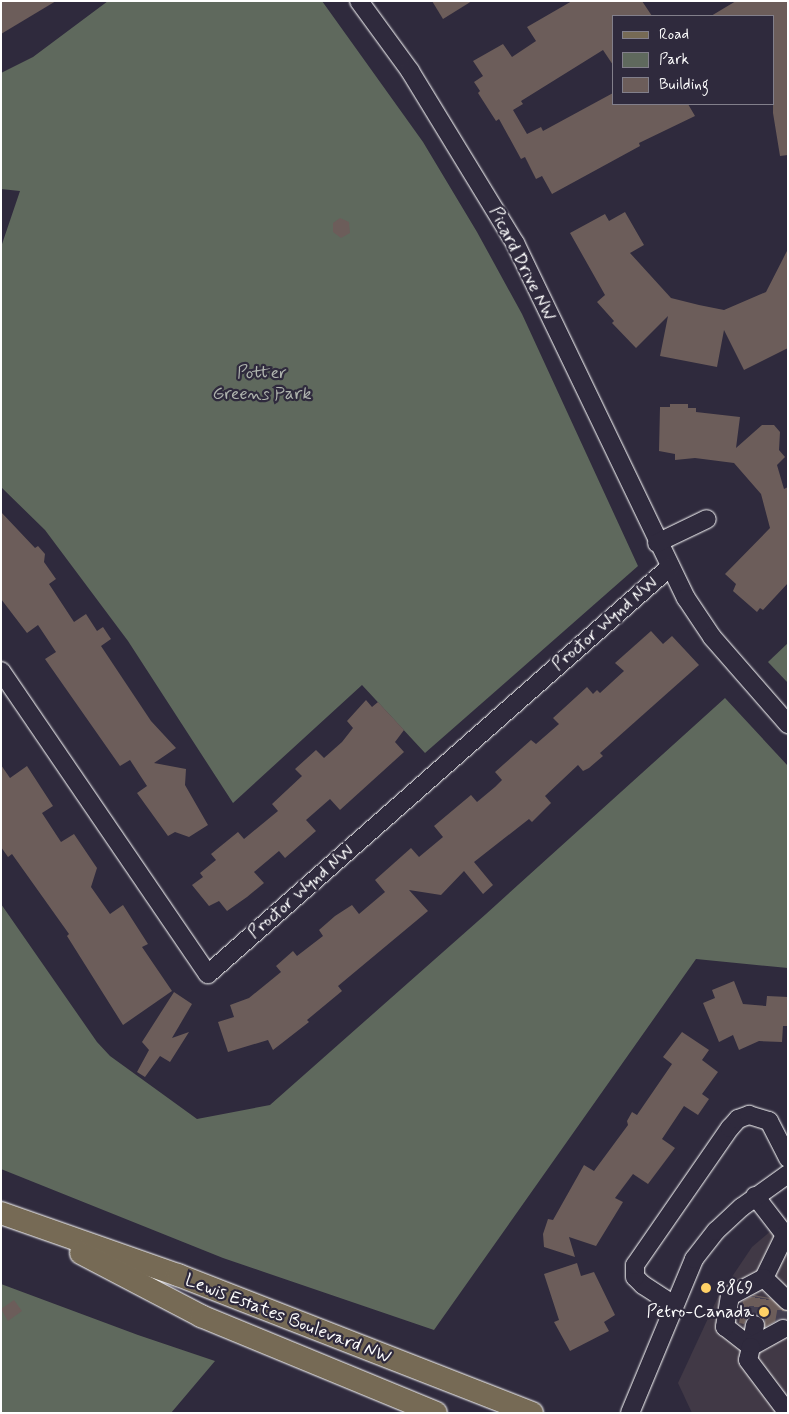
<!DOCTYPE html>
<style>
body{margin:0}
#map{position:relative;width:789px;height:1414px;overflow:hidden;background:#2f2a3d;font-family:Mynerve,sans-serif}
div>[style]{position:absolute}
.built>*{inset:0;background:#413946}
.green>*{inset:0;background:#5f695d}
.building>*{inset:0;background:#6c5d5a}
.minor-tunnel>*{height:18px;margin-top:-9px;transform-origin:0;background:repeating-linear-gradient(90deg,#443f50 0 18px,transparent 0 27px)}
.roads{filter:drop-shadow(0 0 1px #fff) drop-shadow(0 0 1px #fff)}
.minor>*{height:18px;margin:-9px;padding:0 9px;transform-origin:9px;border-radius:9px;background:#2f2a3d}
.major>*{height:22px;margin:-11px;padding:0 11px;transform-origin:11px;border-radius:11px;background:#766a55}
.dots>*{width:14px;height:14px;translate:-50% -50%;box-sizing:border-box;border:2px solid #2f2a3d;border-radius:50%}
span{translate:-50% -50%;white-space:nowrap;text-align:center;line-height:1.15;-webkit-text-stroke:4.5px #2f2a3d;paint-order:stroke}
.street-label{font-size:18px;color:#fff}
.park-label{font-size:18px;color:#afb4ae}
.poi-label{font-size:18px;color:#fff}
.left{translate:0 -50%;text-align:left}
.right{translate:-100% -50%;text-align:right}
.frame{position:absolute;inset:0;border:2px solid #fff;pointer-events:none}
.legend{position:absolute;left:612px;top:15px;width:162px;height:90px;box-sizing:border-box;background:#2f2a3d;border:1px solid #827f8b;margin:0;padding:6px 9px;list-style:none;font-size:15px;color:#fff}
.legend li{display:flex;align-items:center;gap:10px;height:25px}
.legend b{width:25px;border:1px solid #827f8b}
</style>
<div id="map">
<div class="built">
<div style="clip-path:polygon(788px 1216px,788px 1413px,692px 1413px,678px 1383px,717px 1299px,752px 1247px)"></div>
</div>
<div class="green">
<div style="clip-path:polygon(108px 1px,322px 1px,423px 142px,477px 232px,522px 314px,638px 566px,425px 753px,362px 685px,233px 803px,128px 641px,45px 530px,1px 487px,1px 247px,20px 191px,1px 189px,1px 73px,33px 57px)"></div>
<div style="clip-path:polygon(788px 643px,788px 683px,768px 662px)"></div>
<div style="clip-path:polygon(725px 698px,788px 766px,788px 968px,696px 959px,434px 1330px,223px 1258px,1px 1169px,1px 904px,97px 1042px,110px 1056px,197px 1119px,270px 1105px,486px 914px)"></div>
<div style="clip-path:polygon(1px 1284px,138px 1335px,215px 1361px,171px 1413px,1px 1413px)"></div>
</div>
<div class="building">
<div style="clip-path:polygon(1px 1px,56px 1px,1px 34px)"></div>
<div style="clip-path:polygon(432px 1px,472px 1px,443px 19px)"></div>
<div style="clip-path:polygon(572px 1px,642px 1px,652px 16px,613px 16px,613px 65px,603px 50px,521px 101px,523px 104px,513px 110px,527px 134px,541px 127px,543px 131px,613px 93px,613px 104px,688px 104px,695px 116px,639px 143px,640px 146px,552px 194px,542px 176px,536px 179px,525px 157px,521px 159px,499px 119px,496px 121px,478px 93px,480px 91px,474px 82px,483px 76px,473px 61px,503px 44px,512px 57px,536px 41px,527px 27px)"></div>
<div style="clip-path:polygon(736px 1px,788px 1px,788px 155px,780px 156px,773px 113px,773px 16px,711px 16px)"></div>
<div style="clip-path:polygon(625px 212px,644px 245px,630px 253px,671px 298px,699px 305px,724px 310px,766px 292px,788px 249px,788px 348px,744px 370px,724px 330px,717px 367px,660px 356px,668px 316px,636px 348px,612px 323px,614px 321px,597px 302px,605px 295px,570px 233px,605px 214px,609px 221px)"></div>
<div style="clip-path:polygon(340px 218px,349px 222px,350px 233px,341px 238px,333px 232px,333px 223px)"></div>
<div style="clip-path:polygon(670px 404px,688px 404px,688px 408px,696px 408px,696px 412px,740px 417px,736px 448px,762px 425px,774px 425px,780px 432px,779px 450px,785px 457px,777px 465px,784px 489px,788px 487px,788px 583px,763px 610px,760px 608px,757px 612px,733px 591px,736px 584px,725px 574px,770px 528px,761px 494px,734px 463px,695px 458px,675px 460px,675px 454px,659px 451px,660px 407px,670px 407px)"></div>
<div style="clip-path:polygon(1px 512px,35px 548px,38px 546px,45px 554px,44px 562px,56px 579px,49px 584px,74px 622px,86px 614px,97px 631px,103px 627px,111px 639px,101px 646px,151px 721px,176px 748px,154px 763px,186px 769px,185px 785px,208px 825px,189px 837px,175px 832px,168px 836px,137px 793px,147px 786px,130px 760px,120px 766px,45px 659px,56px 652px,38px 625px,27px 633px,1px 599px)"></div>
<div style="clip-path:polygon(651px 631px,663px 644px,672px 636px,699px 665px,600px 753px,603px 756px,589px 768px,583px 771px,578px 765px,545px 796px,551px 803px,532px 822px,529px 819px,474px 862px,493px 885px,483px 894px,464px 871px,441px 895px,409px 890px,428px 911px,338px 986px,342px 991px,307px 1020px,309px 1022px,273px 1050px,268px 1040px,228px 1052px,218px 1022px,234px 1017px,230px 1005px,249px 998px,281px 972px,276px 966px,293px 951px,297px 956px,323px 936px,319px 930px,335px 916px,352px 905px,359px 914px,385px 892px,375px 880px,411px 848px,419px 857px,443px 837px,434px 826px,471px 795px,477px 802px,495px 787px,502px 780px,495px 772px,531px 740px,536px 744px,559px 724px,553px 718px,587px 687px,593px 694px,597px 690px,600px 693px,624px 671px,615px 663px)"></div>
<div style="clip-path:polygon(366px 700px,372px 707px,378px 702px,404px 730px,395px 742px,404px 752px,340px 810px,330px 799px,306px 820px,316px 831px,285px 858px,279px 851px,254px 872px,264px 883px,247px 897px,227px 911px,219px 901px,209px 906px,192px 885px,203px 877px,200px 873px,216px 860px,211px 854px,238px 832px,244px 839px,278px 811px,272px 804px,302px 776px,295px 769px,316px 750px,324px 758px,342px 742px,353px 728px,347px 721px)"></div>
<div style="clip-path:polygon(1px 765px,10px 778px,27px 766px,53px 806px,42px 813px,61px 842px,74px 834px,97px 868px,91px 887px,110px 914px,123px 905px,148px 944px,142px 947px,172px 991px,123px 1025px,67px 936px,69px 934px,12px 854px,8px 857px,1px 847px)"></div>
<div style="clip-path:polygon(734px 981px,743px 1004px,766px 1006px,767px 996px,788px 997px,788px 1026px,783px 1026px,782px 1042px,759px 1041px,739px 1050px,733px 1035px,719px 1042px,703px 1003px,715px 998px,712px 990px)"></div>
<div style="clip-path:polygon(174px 992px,192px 1004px,172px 1038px,189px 1032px,170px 1062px,160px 1056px,145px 1077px,137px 1072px,149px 1050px,142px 1042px)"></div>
<div style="clip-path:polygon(682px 1032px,709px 1050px,702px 1060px,718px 1072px,702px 1094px,709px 1099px,698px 1115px,684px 1106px,662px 1139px,675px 1148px,648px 1184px,633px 1174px,615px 1198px,623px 1202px,596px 1246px,569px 1237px,575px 1257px,544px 1247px,543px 1234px,548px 1219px,553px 1220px,584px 1165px,594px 1171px,628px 1125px,627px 1121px,632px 1112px,637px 1115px,672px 1064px,663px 1057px)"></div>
<div style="clip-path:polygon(577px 1263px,581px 1276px,594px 1272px,615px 1315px,604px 1322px,609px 1331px,570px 1351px,554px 1322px,559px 1320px,544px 1274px)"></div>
<div style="clip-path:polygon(754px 1295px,770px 1298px,788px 1311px,788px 1320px,778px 1320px,765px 1327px,762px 1317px,756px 1315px,747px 1318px,744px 1324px,739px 1323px,743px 1301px)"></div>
<div style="clip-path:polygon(14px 1300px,22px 1311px,8px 1321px,1px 1309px)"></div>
</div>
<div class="minor-tunnel">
<div style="left:755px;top:1325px;width:28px;rotate:-80deg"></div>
<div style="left:783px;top:1329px;width:27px;rotate:-80deg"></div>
</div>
<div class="roads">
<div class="minor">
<div style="left:359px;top:1px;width:87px;rotate:53.9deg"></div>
<div style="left:410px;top:71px;width:202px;rotate:58.6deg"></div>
<div style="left:515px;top:243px;width:394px;rotate:64.3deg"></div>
<div style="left:686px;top:598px;width:47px;rotate:56.3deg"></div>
<div style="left:712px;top:637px;width:116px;rotate:48.9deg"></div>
<div style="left:657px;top:543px;width:55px;rotate:-25.6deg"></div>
<div style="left:1px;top:671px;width:367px;rotate:55.7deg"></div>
<div style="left:208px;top:974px;width:616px;rotate:-41.38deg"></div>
<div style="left:755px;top:1196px;width:49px;rotate:52.4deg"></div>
<div style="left:785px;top:1235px;width:48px;rotate:116deg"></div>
<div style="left:764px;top:1278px;width:33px;rotate:44deg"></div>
<div style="left:674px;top:1305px;width:37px;rotate:-147deg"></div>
<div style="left:643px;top:1285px;width:11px;rotate:-135deg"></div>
<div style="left:635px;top:1277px;width:12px;rotate:-90deg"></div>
<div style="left:635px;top:1265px;width:167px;rotate:-55.3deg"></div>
<div style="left:730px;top:1128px;width:12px;rotate:-48deg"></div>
<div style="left:738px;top:1119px;width:12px;rotate:-20deg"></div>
<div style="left:749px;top:1115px;width:21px;rotate:17deg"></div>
<div style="left:769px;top:1121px;width:42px;rotate:62.8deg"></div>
<div style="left:755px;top:1325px;width:22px;rotate:100deg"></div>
<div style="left:751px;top:1347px;width:33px;rotate:-142deg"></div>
<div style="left:725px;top:1327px;width:31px;rotate:-81deg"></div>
<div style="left:730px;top:1296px;width:38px;rotate:-28deg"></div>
<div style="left:783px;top:1329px;width:37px;rotate:151deg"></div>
<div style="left:751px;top:1347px;width:13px;rotate:103deg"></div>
<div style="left:748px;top:1360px;width:66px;rotate:53deg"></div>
<div style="left:630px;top:1413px;width:167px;rotate:-67.4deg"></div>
<div style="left:694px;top:1259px;width:36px;rotate:-52deg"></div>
<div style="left:716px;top:1231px;width:35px;rotate:-43deg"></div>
<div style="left:742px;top:1207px;width:57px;rotate:-35.7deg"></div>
</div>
<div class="major">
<div style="left:1px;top:1213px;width:188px;rotate:19.3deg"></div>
<div style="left:178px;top:1275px;width:380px;rotate:21.3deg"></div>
<div style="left:81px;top:1253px;width:136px;rotate:27.7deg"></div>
<div style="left:201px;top:1316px;width:254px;rotate:22.4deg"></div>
</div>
</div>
<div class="dots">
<div style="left:706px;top:1288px;background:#ffd166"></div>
<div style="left:764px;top:1312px;background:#ffd166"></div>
</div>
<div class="street-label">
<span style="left:522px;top:264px;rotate:63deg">Picard Drive NW</span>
<span style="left:605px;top:624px;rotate:-41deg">Proctor Wynd NW</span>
<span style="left:301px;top:892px;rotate:-41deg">Proctor Wynd NW</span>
<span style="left:288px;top:1319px;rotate:21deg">Lewis Estates Boulevard NW</span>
</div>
<div class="park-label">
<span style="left:262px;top:384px">Potter<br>Greens Park</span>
</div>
<div class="poi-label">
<span class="left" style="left:716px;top:1288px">8869</span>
<span class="right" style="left:754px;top:1312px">Petro-Canada</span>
</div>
<div class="frame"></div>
<ul class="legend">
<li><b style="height:6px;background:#766a55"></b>Road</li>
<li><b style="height:14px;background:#5f695d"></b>Park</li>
<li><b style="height:14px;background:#6c5d5a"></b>Building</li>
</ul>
</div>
